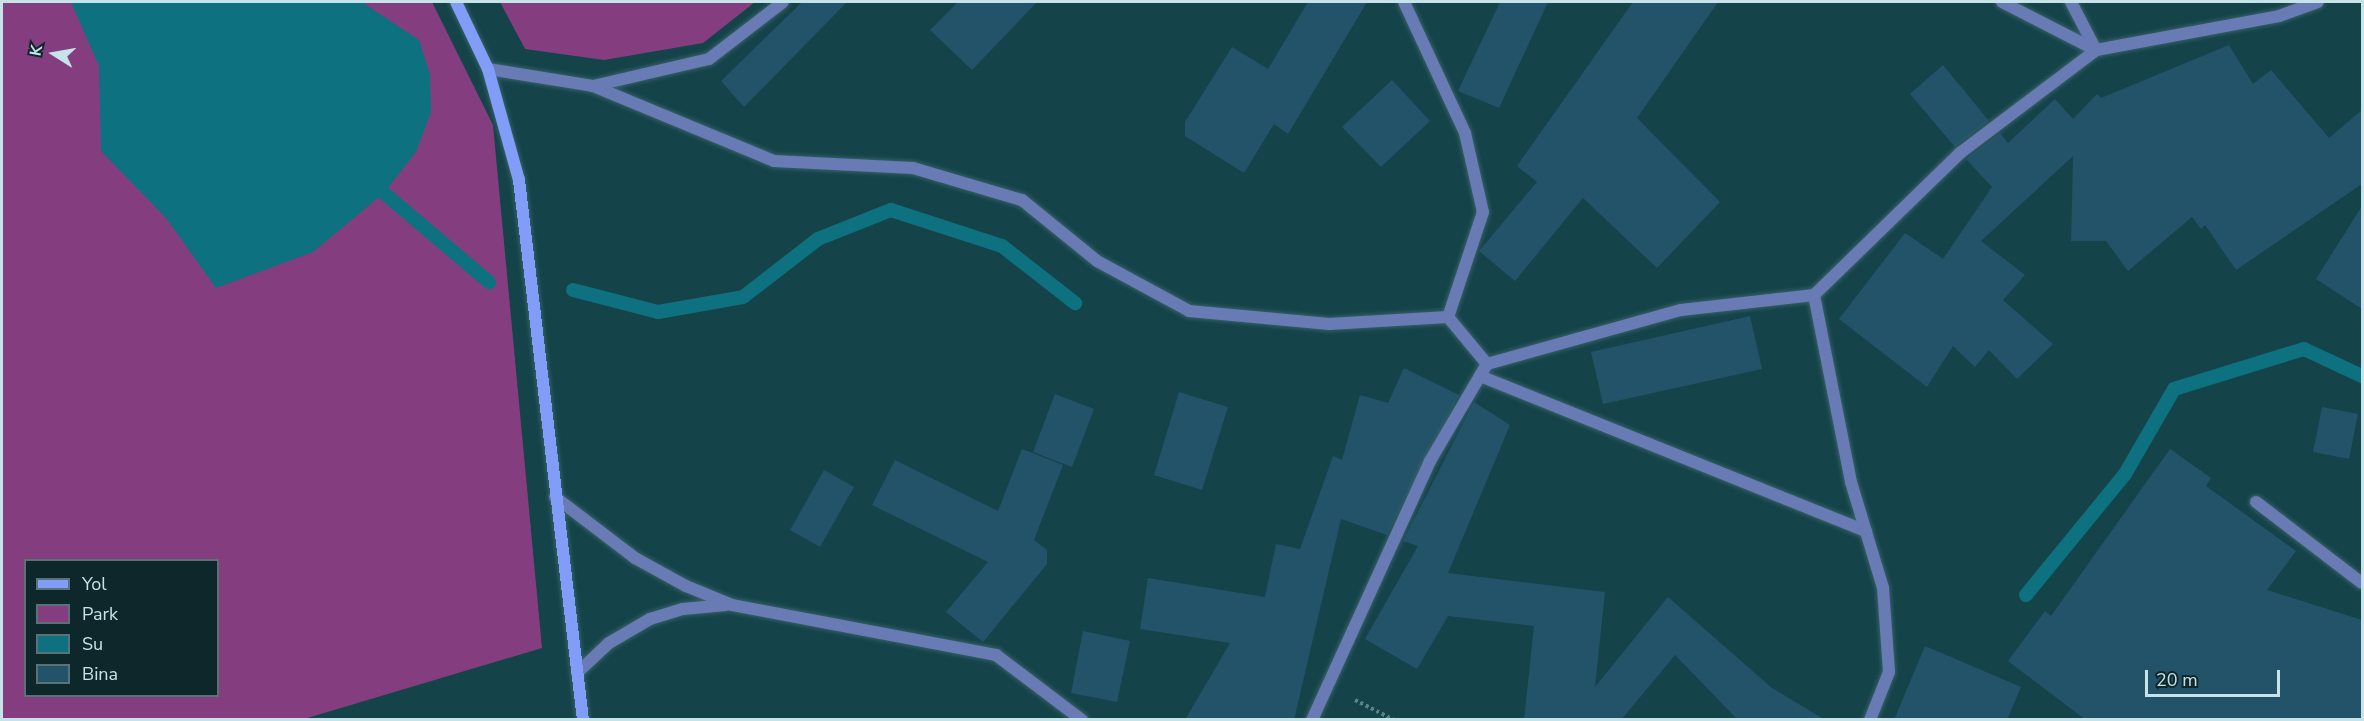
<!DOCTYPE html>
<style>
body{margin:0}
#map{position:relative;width:2364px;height:721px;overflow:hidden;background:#15434a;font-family:"Nunito Sans",sans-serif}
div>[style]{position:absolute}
.green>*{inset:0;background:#843e7f}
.water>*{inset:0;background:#0e717f}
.stream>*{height:14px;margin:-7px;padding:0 7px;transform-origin:7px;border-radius:7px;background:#0e717f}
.building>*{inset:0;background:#235369}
.path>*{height:4px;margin-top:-2px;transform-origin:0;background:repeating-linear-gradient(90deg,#5b8289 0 3px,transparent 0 6px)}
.roads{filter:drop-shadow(0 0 2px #356067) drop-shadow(0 0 2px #356067)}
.street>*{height:12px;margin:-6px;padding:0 6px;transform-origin:6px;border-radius:6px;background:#697bb4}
.secondary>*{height:12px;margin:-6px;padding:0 6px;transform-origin:6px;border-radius:6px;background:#829df7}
span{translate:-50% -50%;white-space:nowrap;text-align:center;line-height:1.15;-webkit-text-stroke:4.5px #0e272b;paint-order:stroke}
.frame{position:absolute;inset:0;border:3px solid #c6e3e9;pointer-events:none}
.legend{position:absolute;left:24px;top:559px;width:195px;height:138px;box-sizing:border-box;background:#0e272b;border:2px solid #587277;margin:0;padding:8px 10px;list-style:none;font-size:18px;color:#c6e3e9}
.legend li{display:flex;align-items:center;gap:12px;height:30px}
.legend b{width:30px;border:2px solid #587277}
.north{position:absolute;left:24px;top:24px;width:60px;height:60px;-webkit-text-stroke:4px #0e272b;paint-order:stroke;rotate:281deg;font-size:16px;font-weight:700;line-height:24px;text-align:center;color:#c6e3e9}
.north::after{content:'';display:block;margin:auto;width:21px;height:27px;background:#c6e3e9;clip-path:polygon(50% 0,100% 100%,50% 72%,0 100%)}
.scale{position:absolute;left:2145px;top:670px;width:135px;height:27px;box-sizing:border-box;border:3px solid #c6e3e9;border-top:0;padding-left:8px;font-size:18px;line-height:21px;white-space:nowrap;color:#c6e3e9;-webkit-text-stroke:4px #0e272b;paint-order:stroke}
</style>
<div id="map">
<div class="green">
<div style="clip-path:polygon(evenodd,2px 2px,432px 2px,493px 125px,542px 648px,304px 719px,2px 719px,2px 2px,26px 560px,218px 560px,218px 696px,26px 696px,26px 560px)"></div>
<div style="clip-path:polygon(500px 2px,755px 2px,703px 43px,604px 60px,525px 49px)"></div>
</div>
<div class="water">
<div style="clip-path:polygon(71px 2px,362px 2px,419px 40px,430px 74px,431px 112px,416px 152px,384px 193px,313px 252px,216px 288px,166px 218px,101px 151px,99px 66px)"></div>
</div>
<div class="stream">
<div style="left:384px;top:193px;width:138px;rotate:40.3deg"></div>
<div style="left:573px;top:290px;width:88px;rotate:14.5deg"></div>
<div style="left:658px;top:312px;width:86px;rotate:-10deg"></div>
<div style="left:743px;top:297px;width:95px;rotate:-37.7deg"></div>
<div style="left:818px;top:239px;width:79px;rotate:-21.7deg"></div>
<div style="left:891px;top:210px;width:117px;rotate:18deg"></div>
<div style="left:1002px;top:246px;width:93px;rotate:38deg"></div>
<div style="left:2026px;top:595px;width:156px;rotate:-50.7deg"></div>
<div style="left:2125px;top:474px;width:98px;rotate:-60deg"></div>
<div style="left:2174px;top:389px;width:136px;rotate:-17.1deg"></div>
<div style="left:2304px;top:349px;width:64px;rotate:25deg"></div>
</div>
<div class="building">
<div style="clip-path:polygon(802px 2px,847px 2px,744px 107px,721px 81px)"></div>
<div style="clip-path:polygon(958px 2px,1037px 2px,972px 70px,930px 30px)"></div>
<div style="clip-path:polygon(1308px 2px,1367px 2px,1288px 134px,1274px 124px,1244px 173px,1185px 136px,1185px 122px,1232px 47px,1268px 69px)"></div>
<div style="clip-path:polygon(1500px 2px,1548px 2px,1499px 108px,1458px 91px)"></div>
<div style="clip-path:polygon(1633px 2px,1718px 2px,1637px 118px,1720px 202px,1657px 268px,1583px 198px,1515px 281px,1479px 251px,1537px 182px,1517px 166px)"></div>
<div style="clip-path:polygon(2229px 45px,2253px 84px,2271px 70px,2329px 138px,2362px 110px,2362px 184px,2236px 270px,2205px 225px,2201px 229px,2192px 217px,2128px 271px,2106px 241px,2071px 241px,2073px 156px,1981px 241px,2025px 275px,2003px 300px,2053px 344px,2017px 379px,1989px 350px,1975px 367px,1953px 346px,1927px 387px,1839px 319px,1905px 233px,1943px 259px,1992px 187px,1966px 159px,2000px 133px,2008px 143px,2055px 99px,2073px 119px,2097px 94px,2101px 98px)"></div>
<div style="clip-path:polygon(1943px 65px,1989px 121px,1955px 147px,1910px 94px)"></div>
<div style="clip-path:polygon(1392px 80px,1430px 121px,1381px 167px,1342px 127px)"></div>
<div style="clip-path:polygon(2362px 206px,2362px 309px,2316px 279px)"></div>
<div style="clip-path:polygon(1750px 316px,1762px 369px,1603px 404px,1591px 352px)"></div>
<div style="clip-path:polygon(1404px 368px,1459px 395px,1387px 535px,1341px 519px,1294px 720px,1185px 720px,1230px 643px,1140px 629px,1148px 578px,1265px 597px,1276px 544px,1300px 549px,1333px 456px,1342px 460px,1360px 395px,1388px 403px)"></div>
<div style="clip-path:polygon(1179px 392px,1228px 407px,1202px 490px,1154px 475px)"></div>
<div style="clip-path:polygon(1055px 394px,1094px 409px,1072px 467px,1033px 452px)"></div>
<div style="clip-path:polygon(1474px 402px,1510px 425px,1448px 573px,1605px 592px,1595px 687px,1668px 597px,1772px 688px,1825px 720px,1738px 720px,1675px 655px,1621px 720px,1524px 720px,1534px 626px,1448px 616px,1417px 669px,1365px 639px,1418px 546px,1403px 541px)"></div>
<div style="clip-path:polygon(2322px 407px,2358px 414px,2349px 459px,2313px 452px)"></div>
<div style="clip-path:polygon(1022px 449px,1063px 465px,1034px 540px,1047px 550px,1047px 564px,983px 642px,946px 612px,988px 562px,872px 505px,895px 460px,998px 511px)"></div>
<div style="clip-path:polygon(2170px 449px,2211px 478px,2206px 486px,2296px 551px,2267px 590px,2362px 620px,2362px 720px,2086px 720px,2008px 661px,2045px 611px,2051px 616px)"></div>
<div style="clip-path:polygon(824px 470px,854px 487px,820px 547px,790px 530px)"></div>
<div style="clip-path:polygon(1083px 631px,1130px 641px,1117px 702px,1071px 693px)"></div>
<div style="clip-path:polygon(1925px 646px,2021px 687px,2007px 720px,1894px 720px)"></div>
</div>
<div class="path">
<div style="left:1355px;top:700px;width:44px;rotate:27.1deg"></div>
</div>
<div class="roads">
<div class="street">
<div style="left:1404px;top:2px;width:145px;rotate:65deg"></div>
<div style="left:1465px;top:133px;width:81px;rotate:77.2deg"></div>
<div style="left:1483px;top:212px;width:111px;rotate:108.4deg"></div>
<div style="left:2002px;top:2px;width:106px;rotate:27.1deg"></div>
<div style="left:2071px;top:2px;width:54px;rotate:62.5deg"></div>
<div style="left:488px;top:69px;width:106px;rotate:9.2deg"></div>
<div style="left:593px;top:86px;width:196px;rotate:22.5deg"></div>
<div style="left:774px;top:161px;width:139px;rotate:2.9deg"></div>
<div style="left:913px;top:168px;width:114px;rotate:16.4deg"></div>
<div style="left:1022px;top:200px;width:97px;rotate:39.1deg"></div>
<div style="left:1097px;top:261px;width:105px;rotate:28.5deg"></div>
<div style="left:1189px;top:311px;width:141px;rotate:5.3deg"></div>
<div style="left:1329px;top:324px;width:119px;rotate:-3.4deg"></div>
<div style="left:1448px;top:317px;width:61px;rotate:50.3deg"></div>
<div style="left:593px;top:86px;width:119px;rotate:-13.1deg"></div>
<div style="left:709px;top:59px;width:93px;rotate:-37.6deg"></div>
<div style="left:1814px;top:295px;width:191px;rotate:78.8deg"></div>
<div style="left:1851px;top:482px;width:111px;rotate:73.2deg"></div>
<div style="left:1883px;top:588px;width:84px;rotate:85.9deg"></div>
<div style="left:1889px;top:672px;width:52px;rotate:111.6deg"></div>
<div style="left:1480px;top:376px;width:416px;rotate:21.9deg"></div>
<div style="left:555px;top:497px;width:101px;rotate:37.3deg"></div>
<div style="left:635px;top:558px;width:58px;rotate:28.8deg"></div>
<div style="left:686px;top:586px;width:50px;rotate:22.4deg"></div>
<div style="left:732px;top:605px;width:269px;rotate:10.7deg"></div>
<div style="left:996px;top:655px;width:108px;rotate:37.1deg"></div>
<div style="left:2256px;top:502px;width:133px;rotate:37.4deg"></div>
<div style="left:577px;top:673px;width:44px;rotate:-43.2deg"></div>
<div style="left:609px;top:643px;width:48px;rotate:-30.3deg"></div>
<div style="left:650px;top:619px;width:34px;rotate:-17deg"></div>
<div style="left:683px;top:609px;width:43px;rotate:-5.3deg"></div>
<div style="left:1312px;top:720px;width:285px;rotate:-65.5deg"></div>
<div style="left:1430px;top:461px;width:113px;rotate:-59.6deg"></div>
<div style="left:1487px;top:364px;width:201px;rotate:-15.6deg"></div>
<div style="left:1681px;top:310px;width:134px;rotate:-6.4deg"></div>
<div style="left:1814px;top:295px;width:204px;rotate:-44.2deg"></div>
<div style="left:1960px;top:153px;width:171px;rotate:-37.1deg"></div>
<div style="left:2096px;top:50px;width:186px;rotate:-10.5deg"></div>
<div style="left:2279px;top:16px;width:41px;rotate:-19.7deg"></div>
</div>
<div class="secondary">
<div style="left:456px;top:2px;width:74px;rotate:64.5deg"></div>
<div style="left:488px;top:69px;width:115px;rotate:74.4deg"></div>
<div style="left:519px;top:180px;width:544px;rotate:83.24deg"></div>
</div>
</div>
<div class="frame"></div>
<ul class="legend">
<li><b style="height:8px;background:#829df7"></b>Yol</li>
<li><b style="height:16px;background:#843e7f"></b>Park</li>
<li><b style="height:16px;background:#0e717f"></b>Su</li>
<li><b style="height:16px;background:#235369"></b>Bina</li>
</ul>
<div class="north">K</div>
<div class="scale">20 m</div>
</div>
